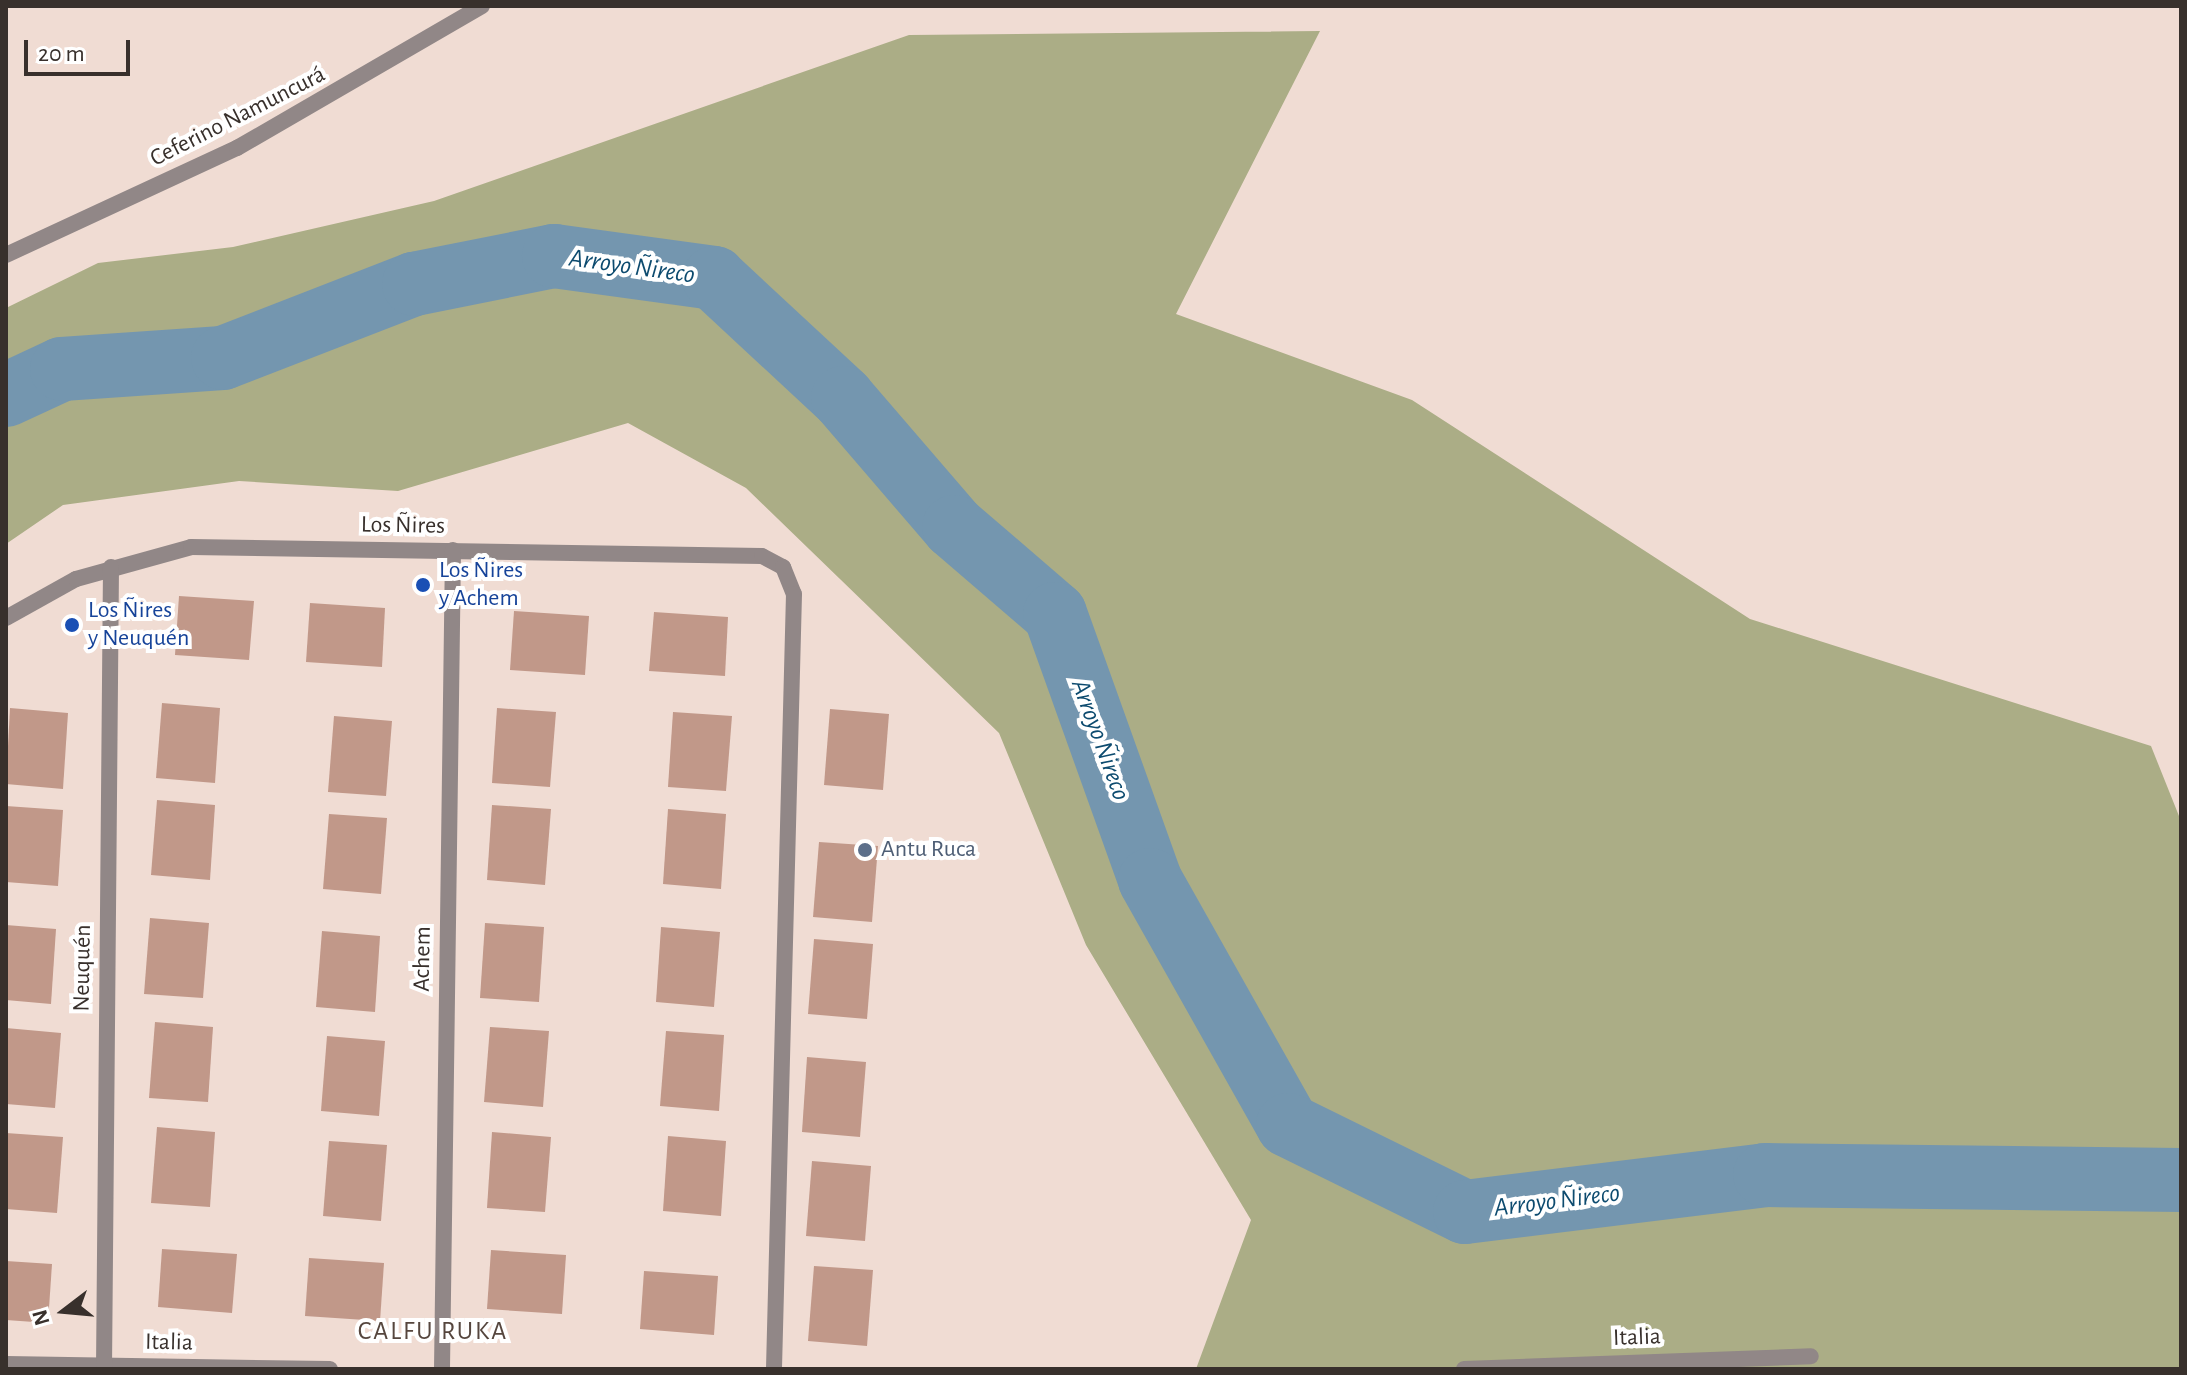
<!DOCTYPE html>
<meta charset="utf-8">
<style>
body{margin:0}
#map{position:relative;width:2187px;height:1375px;overflow:hidden;background:#f0dcd3;font-family:"Alegreya Sans",sans-serif}
div>[style]{position:absolute}
.forest>*{inset:0;background:#abad86}
.river>*{height:64px;margin:-32px;padding:0 32px;transform-origin:32px;border-radius:32px;background:#7496af}
.building>*{inset:0;background:#c19889}
.minor>*{height:16px;margin:-8px;padding:0 8px;transform-origin:8px;border-radius:8px;background:#918787}
.dots>*{width:22px;height:22px;translate:-50% -50%;box-sizing:border-box;border:4px solid #fff;border-radius:50%}
span{translate:-50% -50%;white-space:nowrap;text-align:center;line-height:1.15;-webkit-text-stroke:8px #fff;paint-order:stroke}
.street-label{font-size:24px;color:#38302c}
.transit-label{font-size:24px;color:#164399}
.left{translate:0 -50%;text-align:left}
.service-label{font-size:24px;color:#4e5e75}
.water-label{font-size:26px;color:#0d4b6f;font-style:italic}
.neighbourhood-label{font-size:26px;color:#56463e;letter-spacing:2px}
.frame{position:absolute;inset:0;border:8px solid #38302c;pointer-events:none}
.north{position:absolute;left:24px;top:1271px;width:80px;height:80px;-webkit-text-stroke:6px #fff;paint-order:stroke;rotate:254deg;font-size:22px;font-weight:700;line-height:32px;text-align:center;color:#38302c}
.north::after{content:'';display:block;margin:auto;width:28px;height:36px;background:#38302c;clip-path:polygon(50% 0,100% 100%,50% 72%,0 100%)}
.scale{position:absolute;left:24px;top:40px;width:106px;height:36px;box-sizing:border-box;border:4px solid #38302c;border-top:0;padding-left:10px;font-size:24px;line-height:28px;white-space:nowrap;color:#38302c;-webkit-text-stroke:6px #fff;paint-order:stroke}
</style>
<div id="map">
<div class="forest">
<div style="clip-path:polygon(1320px 31px,1176px 314px,1412px 400px,1750px 619px,2151px 746px,2181px 821px,2181px 1369px,1196px 1369px,1251px 1220px,1086px 945px,999px 733px,746px 488px,628px 423px,398px 491px,239px 481px,63px 505px,6px 544px,6px 308px,98px 263px,233px 247px,434px 201px,909px 35px)"></div>
</div>
<div class="river">
<div style="left:6px;top:395px;width:62px;rotate:-24.9deg"></div>
<div style="left:62px;top:369px;width:161px;rotate:-3.9deg"></div>
<div style="left:223px;top:358px;width:205px;rotate:-21.2deg"></div>
<div style="left:414px;top:284px;width:143px;rotate:-11.3deg"></div>
<div style="left:554px;top:256px;width:162px;rotate:7.8deg"></div>
<div style="left:714px;top:278px;width:176px;rotate:42.9deg"></div>
<div style="left:843px;top:398px;width:170px;rotate:49.3deg"></div>
<div style="left:954px;top:527px;width:133px;rotate:40.7deg"></div>
<div style="left:1055px;top:614px;width:282px;rotate:70.3deg"></div>
<div style="left:1150px;top:880px;width:281px;rotate:60.6deg"></div>
<div style="left:1288px;top:1125px;width:197px;rotate:26.2deg"></div>
<div style="left:1465px;top:1212px;width:302px;rotate:-7deg"></div>
<div style="left:1765px;top:1175px;width:416px;rotate:0.7deg"></div>
</div>
<div class="building">
<div style="clip-path:polygon(179px 596px,254px 601px,249px 660px,175px 655px)"></div>
<div style="clip-path:polygon(310px 603px,385px 608px,382px 667px,306px 662px)"></div>
<div style="clip-path:polygon(514px 611px,589px 616px,585px 675px,510px 670px)"></div>
<div style="clip-path:polygon(654px 612px,728px 617px,725px 676px,649px 671px)"></div>
<div style="clip-path:polygon(162px 703px,220px 708px,215px 783px,156px 778px)"></div>
<div style="clip-path:polygon(10px 708px,68px 713px,63px 789px,6px 784px)"></div>
<div style="clip-path:polygon(497px 708px,556px 712px,550px 787px,492px 783px)"></div>
<div style="clip-path:polygon(830px 709px,889px 714px,883px 790px,824px 785px)"></div>
<div style="clip-path:polygon(673px 712px,732px 716px,726px 791px,668px 787px)"></div>
<div style="clip-path:polygon(334px 716px,392px 721px,386px 796px,328px 792px)"></div>
<div style="clip-path:polygon(157px 800px,215px 805px,210px 880px,151px 875px)"></div>
<div style="clip-path:polygon(492px 805px,551px 809px,545px 885px,487px 880px)"></div>
<div style="clip-path:polygon(6px 806px,63px 810px,58px 886px,6px 882px)"></div>
<div style="clip-path:polygon(668px 809px,726px 814px,721px 889px,663px 884px)"></div>
<div style="clip-path:polygon(329px 814px,387px 818px,381px 894px,323px 889px)"></div>
<div style="clip-path:polygon(819px 842px,878px 846px,872px 922px,813px 917px)"></div>
<div style="clip-path:polygon(150px 918px,209px 923px,203px 998px,144px 994px)"></div>
<div style="clip-path:polygon(485px 923px,544px 927px,539px 1002px,480px 998px)"></div>
<div style="clip-path:polygon(6px 925px,56px 929px,51px 1004px,6px 1000px)"></div>
<div style="clip-path:polygon(661px 927px,720px 932px,714px 1007px,656px 1002px)"></div>
<div style="clip-path:polygon(322px 931px,380px 936px,375px 1012px,316px 1007px)"></div>
<div style="clip-path:polygon(814px 939px,873px 944px,867px 1019px,808px 1014px)"></div>
<div style="clip-path:polygon(155px 1022px,213px 1027px,208px 1102px,149px 1098px)"></div>
<div style="clip-path:polygon(490px 1027px,549px 1031px,543px 1107px,484px 1102px)"></div>
<div style="clip-path:polygon(6px 1028px,61px 1033px,55px 1108px,6px 1104px)"></div>
<div style="clip-path:polygon(666px 1031px,724px 1035px,719px 1111px,660px 1106px)"></div>
<div style="clip-path:polygon(327px 1036px,385px 1041px,379px 1116px,321px 1111px)"></div>
<div style="clip-path:polygon(807px 1057px,866px 1062px,860px 1137px,802px 1132px)"></div>
<div style="clip-path:polygon(157px 1127px,215px 1132px,210px 1207px,151px 1203px)"></div>
<div style="clip-path:polygon(492px 1132px,551px 1137px,545px 1212px,487px 1208px)"></div>
<div style="clip-path:polygon(6px 1133px,63px 1137px,57px 1213px,6px 1209px)"></div>
<div style="clip-path:polygon(668px 1136px,726px 1141px,721px 1216px,663px 1211px)"></div>
<div style="clip-path:polygon(329px 1141px,387px 1145px,381px 1221px,323px 1216px)"></div>
<div style="clip-path:polygon(812px 1161px,871px 1166px,865px 1241px,806px 1236px)"></div>
<div style="clip-path:polygon(162px 1249px,237px 1254px,232px 1313px,158px 1307px)"></div>
<div style="clip-path:polygon(491px 1250px,566px 1255px,562px 1314px,487px 1309px)"></div>
<div style="clip-path:polygon(309px 1258px,384px 1263px,380px 1321px,305px 1316px)"></div>
<div style="clip-path:polygon(6px 1261px,52px 1264px,48px 1323px,6px 1320px)"></div>
<div style="clip-path:polygon(814px 1266px,873px 1270px,867px 1346px,808px 1341px)"></div>
<div style="clip-path:polygon(644px 1271px,718px 1276px,714px 1335px,640px 1329px)"></div>
</div>
<div class="minor">
<div style="left:6px;top:255px;width:255px;rotate:-24.9deg"></div>
<div style="left:237px;top:148px;width:283px;rotate:-30.1deg"></div>
<div style="left:6px;top:618px;width:80px;rotate:-29.1deg"></div>
<div style="left:76px;top:579px;width:119px;rotate:-15.5deg"></div>
<div style="left:191px;top:547px;width:571px;rotate:0.9deg"></div>
<div style="left:762px;top:556px;width:24px;rotate:28deg"></div>
<div style="left:783px;top:567px;width:29px;rotate:68deg"></div>
<div style="left:794px;top:594px;width:775px;rotate:91.48deg"></div>
<div style="left:6px;top:1364px;width:324px;rotate:0.9deg"></div>
<div style="left:104px;top:1369px;width:802px;rotate:-89.5deg"></div>
<div style="left:442px;top:1369px;width:819px;rotate:-89.23deg"></div>
<div style="left:1464px;top:1369px;width:347px;rotate:-2.1deg"></div>
</div>
<div class="dots">
<div style="left:423px;top:585px;background:#1a4fb4"></div>
<div style="left:72px;top:625px;background:#1a4fb4"></div>
<div style="left:865px;top:850px;background:#5c6f8a"></div>
</div>
<div class="street-label">
<span style="left:238px;top:117px;rotate:-27deg">Ceferino Namuncurá</span>
<span style="left:403px;top:526px;rotate:1deg">Los Ñires</span>
<span style="left:423px;top:959px;rotate:-89deg">Achem</span>
<span style="left:83px;top:968px;rotate:-89deg">Neuquén</span>
<span style="left:1637px;top:1338px;rotate:-2deg">Italia</span>
<span style="left:169px;top:1343px;rotate:1deg">Italia</span>
</div>
<div class="transit-label">
<span class="left" style="left:439px;top:585px">Los Ñires<br>y Achem</span>
<span class="left" style="left:88px;top:625px">Los Ñires<br>y Neuquén</span>
</div>
<div class="service-label">
<span class="left" style="left:881px;top:850px">Antu Ruca</span>
</div>
<div class="water-label">
<span style="left:632px;top:267px;rotate:8deg">Arroyo Ñireco</span>
<span style="left:1100px;top:740px;rotate:70deg">Arroyo Ñireco</span>
<span style="left:1557px;top:1201px;rotate:-7deg">Arroyo Ñireco</span>
</div>
<div class="neighbourhood-label">
<span style="left:433px;top:1332px">CALFU RUKA</span>
</div>
<div class="frame"></div>
<div class="north">N</div>
<div class="scale">20 m</div>
</div>
